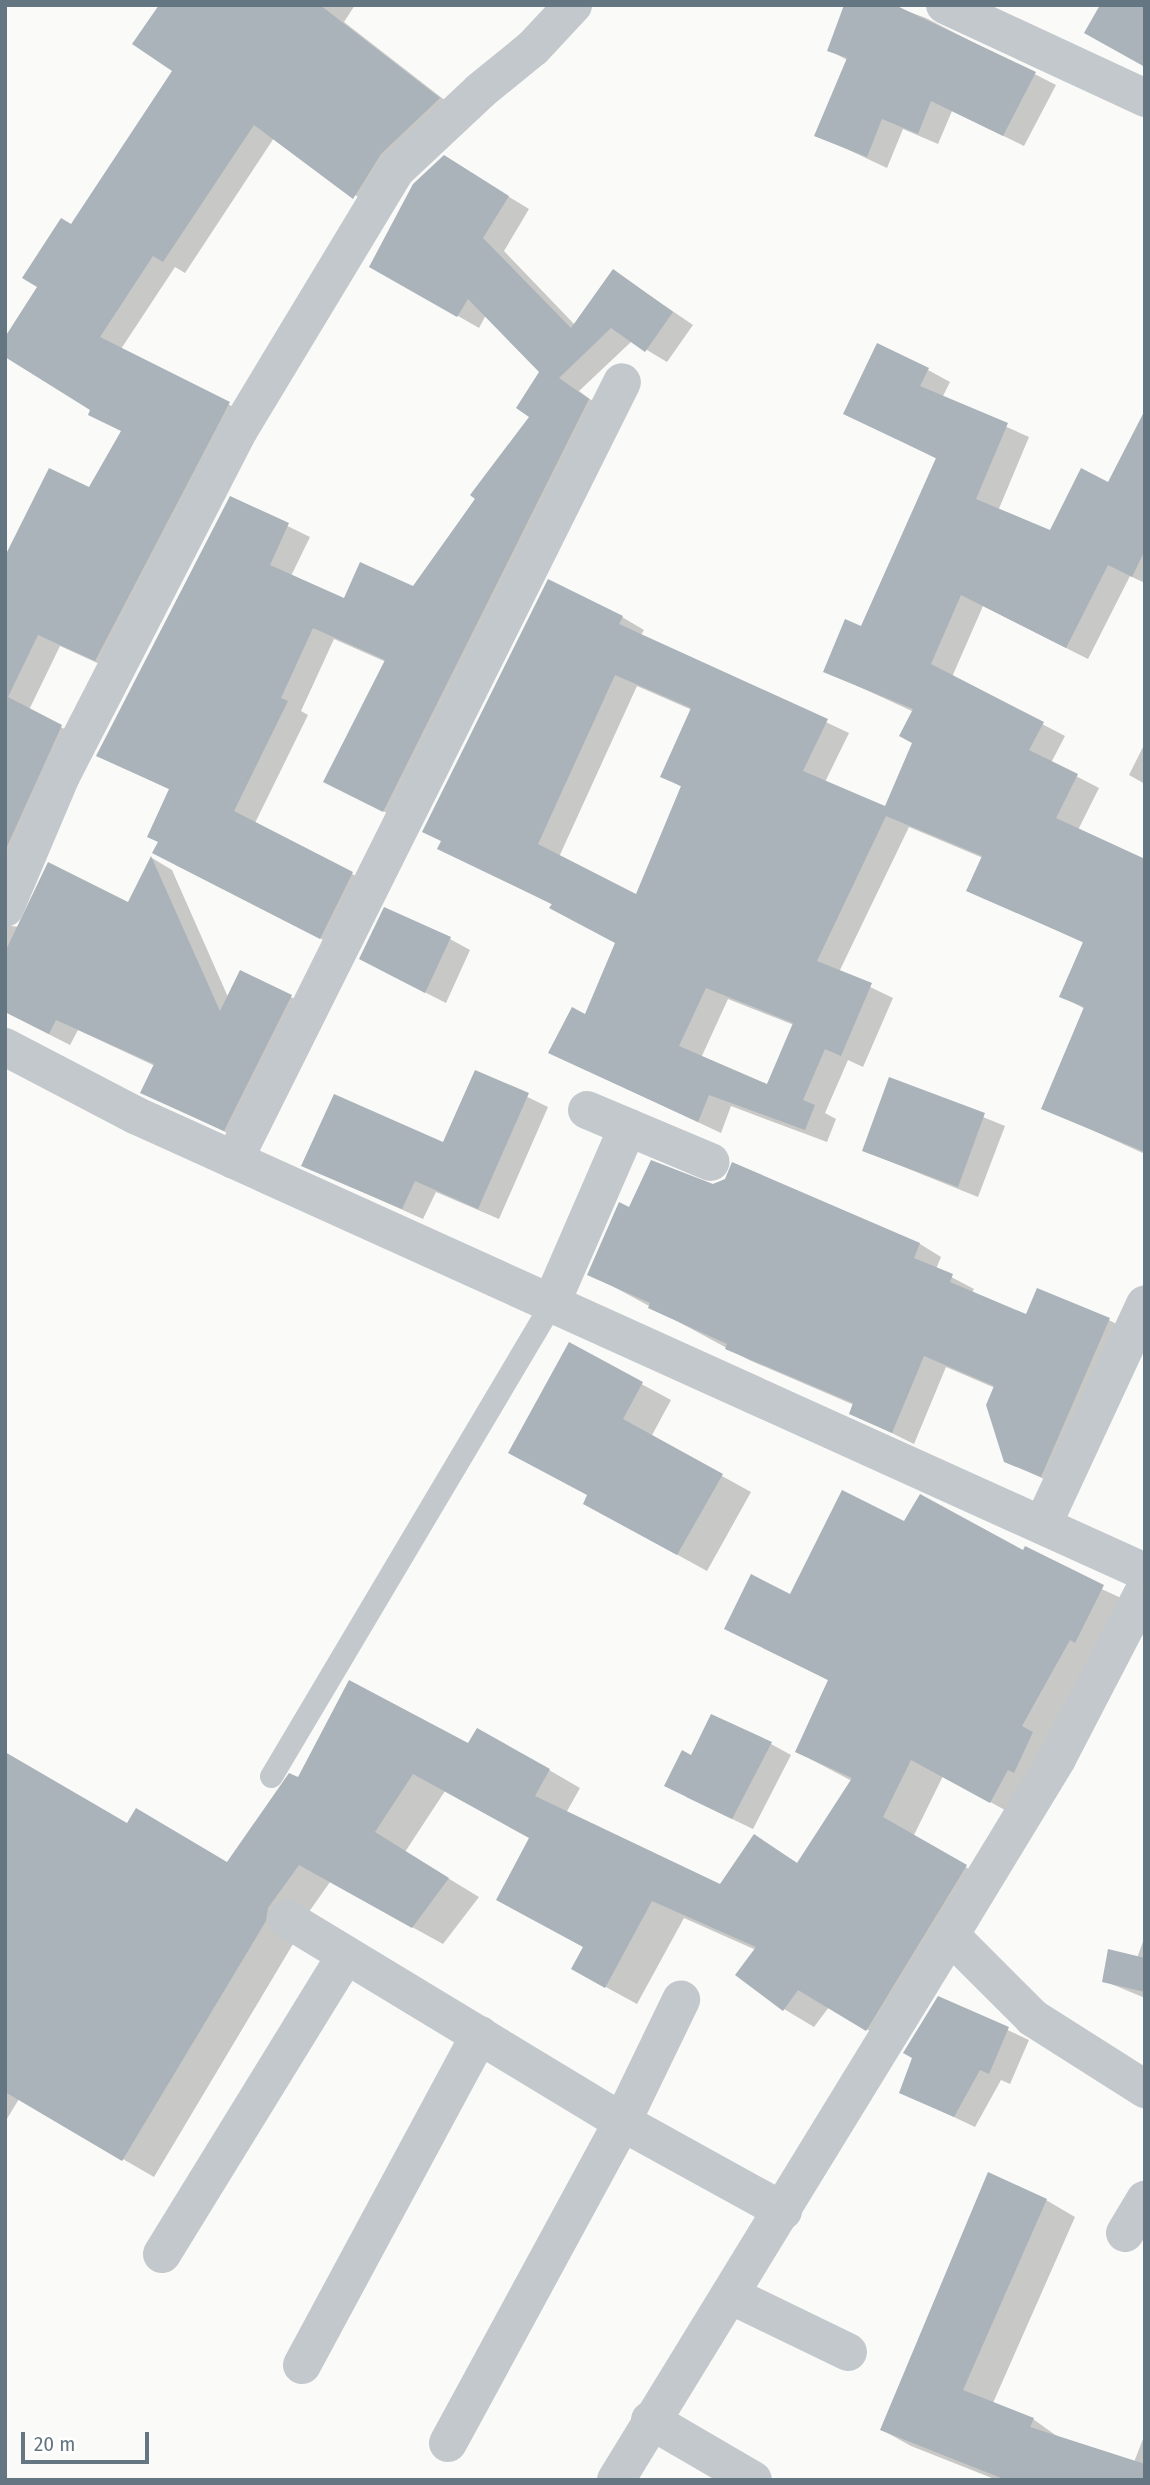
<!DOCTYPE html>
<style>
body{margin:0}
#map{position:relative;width:1150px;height:2485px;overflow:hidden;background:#fafaf8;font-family:"Fira Sans Condensed",sans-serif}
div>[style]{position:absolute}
.shadow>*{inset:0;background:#0003}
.building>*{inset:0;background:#aab3b9}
.service>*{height:23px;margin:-11.5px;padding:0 11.5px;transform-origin:11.5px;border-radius:11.5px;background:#c3c8cc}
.minor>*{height:38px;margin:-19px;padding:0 19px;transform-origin:19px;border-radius:19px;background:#c3c8cc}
.tertiary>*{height:38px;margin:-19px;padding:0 19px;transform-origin:19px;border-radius:19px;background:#c3c8cc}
span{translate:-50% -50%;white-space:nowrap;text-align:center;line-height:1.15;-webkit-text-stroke:7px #fff;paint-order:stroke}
.frame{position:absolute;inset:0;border:7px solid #657683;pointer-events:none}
.scale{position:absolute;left:21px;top:2432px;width:128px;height:32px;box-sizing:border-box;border:4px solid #657683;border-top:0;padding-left:9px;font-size:21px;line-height:24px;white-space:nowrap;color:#657683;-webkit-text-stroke:5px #fff;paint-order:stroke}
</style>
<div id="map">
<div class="shadow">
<div style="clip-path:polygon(161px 5px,355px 5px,344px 22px,460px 112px,375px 209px,274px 138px,185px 273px,175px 267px,121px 349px,251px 416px,117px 672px,60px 646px,29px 710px,83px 739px,5px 920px,5px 554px,89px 489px,123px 432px,93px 410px,40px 287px,72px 226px,175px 71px)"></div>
<div style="clip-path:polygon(890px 5px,926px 18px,1056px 85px,1024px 146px,952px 111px,938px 144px,903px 129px,887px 168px,817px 135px,847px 60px,829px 50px)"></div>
<div style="clip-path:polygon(465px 170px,529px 209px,504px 251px,575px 325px,614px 271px,693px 325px,667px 362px,632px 341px,579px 391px,609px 413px,405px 822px,347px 793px,386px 662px,334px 639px,301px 711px,308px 715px,255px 823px,373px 885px,341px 949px,176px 865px,160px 842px,171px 790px,98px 755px,230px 498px,310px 537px,291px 576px,345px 600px,414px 588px,531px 417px,542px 371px,486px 315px,479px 328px,371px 266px)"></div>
<div style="clip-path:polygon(evenodd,928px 370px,950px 382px,942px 398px,1029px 437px,998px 511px,1050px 533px,1108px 484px,1145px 414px,1145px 583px,1130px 576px,1088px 659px,983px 606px,952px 677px,1065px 736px,1051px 763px,1099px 788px,1078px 830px,1145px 861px,1145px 1154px,1043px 1108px,1085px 1009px,1061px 996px,1084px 943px,969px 890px,983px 858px,909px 827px,839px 972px,893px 998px,863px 1067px,848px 1060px,825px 1113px,836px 1119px,827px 1142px,731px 1106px,721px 1133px,550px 1053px,586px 1017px,617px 943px,553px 905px,439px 848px,622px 617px,644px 630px,641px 635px,849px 733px,825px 782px,886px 808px,914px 743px,914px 712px,825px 671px,862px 628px,937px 459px,845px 413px,928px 370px,637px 686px,692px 710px,662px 776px,682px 787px,637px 896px,559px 857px,637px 686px,928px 370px,728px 999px,794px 1025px,768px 1087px,701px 1058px,728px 999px)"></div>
<div style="clip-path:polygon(1145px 743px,1145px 784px,1129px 775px)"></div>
<div style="clip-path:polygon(152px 858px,172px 870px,228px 997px,291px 997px,312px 1009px,246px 1142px,142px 1092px,155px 1066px,78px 1030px,70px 1045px,5px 1012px,5px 925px,19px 927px,129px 904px)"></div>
<div style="clip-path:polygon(450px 939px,470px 950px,446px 1003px,381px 970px)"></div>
<div style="clip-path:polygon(476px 1072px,548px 1107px,499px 1219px,436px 1192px,423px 1219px,304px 1166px,444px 1145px)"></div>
<div style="clip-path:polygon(890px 1079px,1005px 1126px,978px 1197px,864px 1151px)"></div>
<div style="clip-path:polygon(733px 1164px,920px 1244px,941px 1257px,936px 1269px,974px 1289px,972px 1293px,1027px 1316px,1109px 1320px,1131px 1332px,1063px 1488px,1005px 1461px,995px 1388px,946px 1367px,914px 1444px,851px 1413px,854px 1405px,749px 1360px,590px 1274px,630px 1209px,726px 1180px)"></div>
<div style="clip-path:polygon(569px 1345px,671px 1400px,651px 1437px,751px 1492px,707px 1571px,614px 1520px,589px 1496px)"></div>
<div style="clip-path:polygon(905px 1523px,1024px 1553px,1134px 1604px,1021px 1819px,943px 1776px,913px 1837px,997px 1885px,897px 2047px,829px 2007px,814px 2027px,784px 2009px,756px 1950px,684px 1918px,637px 2004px,604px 1986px,531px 1838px,445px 1791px,405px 1852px,479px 1897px,443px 1944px,330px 1882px,299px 1926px,296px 1939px,154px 2177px,19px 2099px,5px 2122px,5px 1754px,128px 1825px,228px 1864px,298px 1779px,469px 1745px,549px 1770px,580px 1788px,566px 1813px,721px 1887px,755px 1837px,799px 1864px,852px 1781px,797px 1752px,830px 1681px,726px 1628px,791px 1596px)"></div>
<div style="clip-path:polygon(771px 1744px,791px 1755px,753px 1829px,686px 1797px,692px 1757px)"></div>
<div style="clip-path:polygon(1145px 1936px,1145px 1998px,1104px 1981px,1137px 1958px)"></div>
<div style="clip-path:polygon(939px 1998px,1029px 2040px,1010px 2084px,1001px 2080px,975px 2127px,901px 2092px)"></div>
<div style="clip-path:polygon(1046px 2200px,1075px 2217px,993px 2403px,1033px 2419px,1061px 2439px,1134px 2462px,1145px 2434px,1145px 2480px,997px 2480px,911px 2446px,882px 2430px)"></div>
</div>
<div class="building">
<div style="clip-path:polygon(159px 5px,320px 5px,440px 98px,381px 154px,353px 199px,254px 125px,163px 262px,153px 256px,100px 337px,230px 402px,95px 661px,38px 635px,8px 697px,62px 725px,5px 851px,5px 556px,49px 468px,89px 487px,121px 431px,88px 415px,90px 410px,5px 357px,5px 337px,37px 287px,22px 278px,61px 218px,71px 224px,172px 71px,132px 44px)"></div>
<div style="clip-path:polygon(844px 5px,895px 5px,1036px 72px,1003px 136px,931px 101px,918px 134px,882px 119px,867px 157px,814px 136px,847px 58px,827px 51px)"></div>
<div style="clip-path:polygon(1100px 5px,1145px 5px,1145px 67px,1084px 33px)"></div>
<div style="clip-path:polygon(444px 155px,509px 196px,483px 238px,571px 328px,613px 269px,673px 312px,645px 352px,611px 328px,559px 378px,589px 399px,383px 812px,323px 782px,385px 660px,313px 628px,281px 698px,288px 701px,234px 811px,353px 872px,320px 939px,152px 853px,158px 842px,147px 837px,169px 789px,96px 756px,230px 496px,289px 523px,270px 565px,344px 598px,360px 562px,413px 586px,475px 499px,470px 495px,529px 417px,516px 408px,539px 372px,468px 299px,457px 317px,369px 267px,413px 184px)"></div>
<div style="clip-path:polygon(evenodd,877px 343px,929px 368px,920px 386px,1008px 423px,976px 499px,1050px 530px,1081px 468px,1108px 482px,1145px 410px,1145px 550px,1132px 577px,1108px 565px,1066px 648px,961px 595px,931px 664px,1044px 722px,1029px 750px,1078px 774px,1056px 818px,1145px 859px,1145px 1152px,1041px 1109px,1084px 1007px,1059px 997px,1083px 942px,966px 891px,982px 856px,886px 816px,817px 961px,872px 983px,841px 1056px,825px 1049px,803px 1100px,815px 1105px,805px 1130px,709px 1095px,698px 1122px,548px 1053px,572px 1007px,585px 1014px,615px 943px,549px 908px,552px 904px,437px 849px,441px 841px,422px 832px,548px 579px,623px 616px,619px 624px,828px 719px,803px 771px,885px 806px,912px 743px,899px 736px,913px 709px,823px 672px,845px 619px,861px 626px,936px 458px,843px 414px,877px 343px,615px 675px,691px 708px,660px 777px,681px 786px,636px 894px,538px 844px,615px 675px,877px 343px,706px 988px,793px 1023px,767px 1084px,679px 1046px,706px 988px)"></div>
<div style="clip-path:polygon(151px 856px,220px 1011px,240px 970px,292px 995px,224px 1131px,140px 1093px,154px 1064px,56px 1020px,49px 1034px,5px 1012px,5px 952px,48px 862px,128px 902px)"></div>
<div style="clip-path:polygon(384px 907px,451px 937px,425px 993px,359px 959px)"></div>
<div style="clip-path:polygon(475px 1070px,529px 1093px,478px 1209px,415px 1181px,402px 1209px,301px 1166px,334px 1094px,443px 1142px)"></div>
<div style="clip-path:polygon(889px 1077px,985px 1113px,958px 1187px,862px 1151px)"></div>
<div style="clip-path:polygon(651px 1160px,713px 1184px,725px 1179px,732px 1162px,920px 1243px,914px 1258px,953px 1274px,950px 1282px,1026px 1314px,1037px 1288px,1110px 1318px,1041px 1477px,1004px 1462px,986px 1405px,994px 1386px,924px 1356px,892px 1433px,849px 1414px,853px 1403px,725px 1349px,727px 1344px,648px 1308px,650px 1303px,587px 1275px,619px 1202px,629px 1207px)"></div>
<div style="clip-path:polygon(569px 1342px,643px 1382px,623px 1419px,723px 1474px,677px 1555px,583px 1504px,587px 1495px,508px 1453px)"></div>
<div style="clip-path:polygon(842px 1490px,904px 1521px,920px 1494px,1023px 1550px,1025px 1546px,1104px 1585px,1075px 1643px,1070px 1640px,1022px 1726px,1033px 1732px,1014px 1773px,1008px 1770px,990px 1803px,911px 1760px,883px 1817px,967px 1865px,866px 2031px,798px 1990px,783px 2011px,735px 1975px,756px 1947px,652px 1901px,605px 1988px,571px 1969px,583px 1947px,496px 1900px,529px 1838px,413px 1774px,375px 1832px,449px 1878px,412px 1928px,299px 1865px,268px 1908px,266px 1921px,122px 2161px,5px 2092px,5px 1752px,127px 1823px,136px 1808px,227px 1862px,289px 1773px,298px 1777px,349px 1680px,468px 1743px,477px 1728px,550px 1769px,535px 1796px,720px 1884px,754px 1834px,797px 1863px,852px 1778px,795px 1752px,828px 1680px,724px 1629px,751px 1574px,790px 1594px)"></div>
<div style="clip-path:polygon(711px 1714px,772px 1742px,732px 1819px,664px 1786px,682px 1750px,691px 1755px)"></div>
<div style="clip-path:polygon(1108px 1949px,1145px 1958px,1145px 1992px,1102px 1982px)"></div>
<div style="clip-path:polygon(938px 1996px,1009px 2027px,989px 2074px,980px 2070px,954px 2117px,899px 2093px,912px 2058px,903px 2053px)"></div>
<div style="clip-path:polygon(988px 2172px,1047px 2199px,963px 2390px,1034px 2418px,1030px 2427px,1145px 2464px,1145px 2480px,1006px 2480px,880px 2430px)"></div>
</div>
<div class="service">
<div style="left:271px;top:1776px;width:547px;rotate:-59.31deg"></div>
</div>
<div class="minor">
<div style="left:945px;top:5px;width:221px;rotate:24.9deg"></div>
<div style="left:5px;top:908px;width:143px;rotate:-67deg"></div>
<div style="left:61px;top:776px;width:389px;rotate:-62.8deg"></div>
<div style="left:239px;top:430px;width:304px;rotate:-58.9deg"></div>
<div style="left:396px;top:170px;width:115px;rotate:-43.2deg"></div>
<div style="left:480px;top:91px;width:68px;rotate:-39.1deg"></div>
<div style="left:533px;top:48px;width:59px;rotate:-47.1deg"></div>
<div style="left:587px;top:1110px;width:134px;rotate:22.8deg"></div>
<div style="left:234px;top:1160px;width:869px;rotate:-63.49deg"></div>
<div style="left:550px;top:1306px;width:195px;rotate:-66.5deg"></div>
<div style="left:1043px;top:1524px;width:242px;rotate:-65.1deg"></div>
<div style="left:1145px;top:1589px;width:191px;rotate:117.4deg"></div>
<div style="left:1057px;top:1759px;width:206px;rotate:121.3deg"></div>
<div style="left:950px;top:1935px;width:117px;rotate:45deg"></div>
<div style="left:1033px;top:2018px;width:133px;rotate:32.4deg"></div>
<div style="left:287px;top:1919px;width:392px;rotate:31.2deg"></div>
<div style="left:622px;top:2122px;width:184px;rotate:28.9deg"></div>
<div style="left:1125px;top:2233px;width:39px;rotate:-59deg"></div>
<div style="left:162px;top:2254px;width:351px;rotate:-58.4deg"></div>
<div style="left:730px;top:2295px;width:131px;rotate:25.8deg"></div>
<div style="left:302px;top:2365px;width:375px;rotate:-61.7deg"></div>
<div style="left:650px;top:2420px;width:119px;rotate:30.2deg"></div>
<div style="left:448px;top:2443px;width:365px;rotate:-61.5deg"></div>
<div style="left:622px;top:2122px;width:136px;rotate:-64.2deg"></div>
<div style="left:616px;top:2480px;width:639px;rotate:-58.5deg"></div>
</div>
<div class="tertiary">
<div style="left:5px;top:1047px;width:147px;rotate:27.6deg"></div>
<div style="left:135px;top:1115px;width:1109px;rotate:24.35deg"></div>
</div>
<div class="frame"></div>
<div class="scale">20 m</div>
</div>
